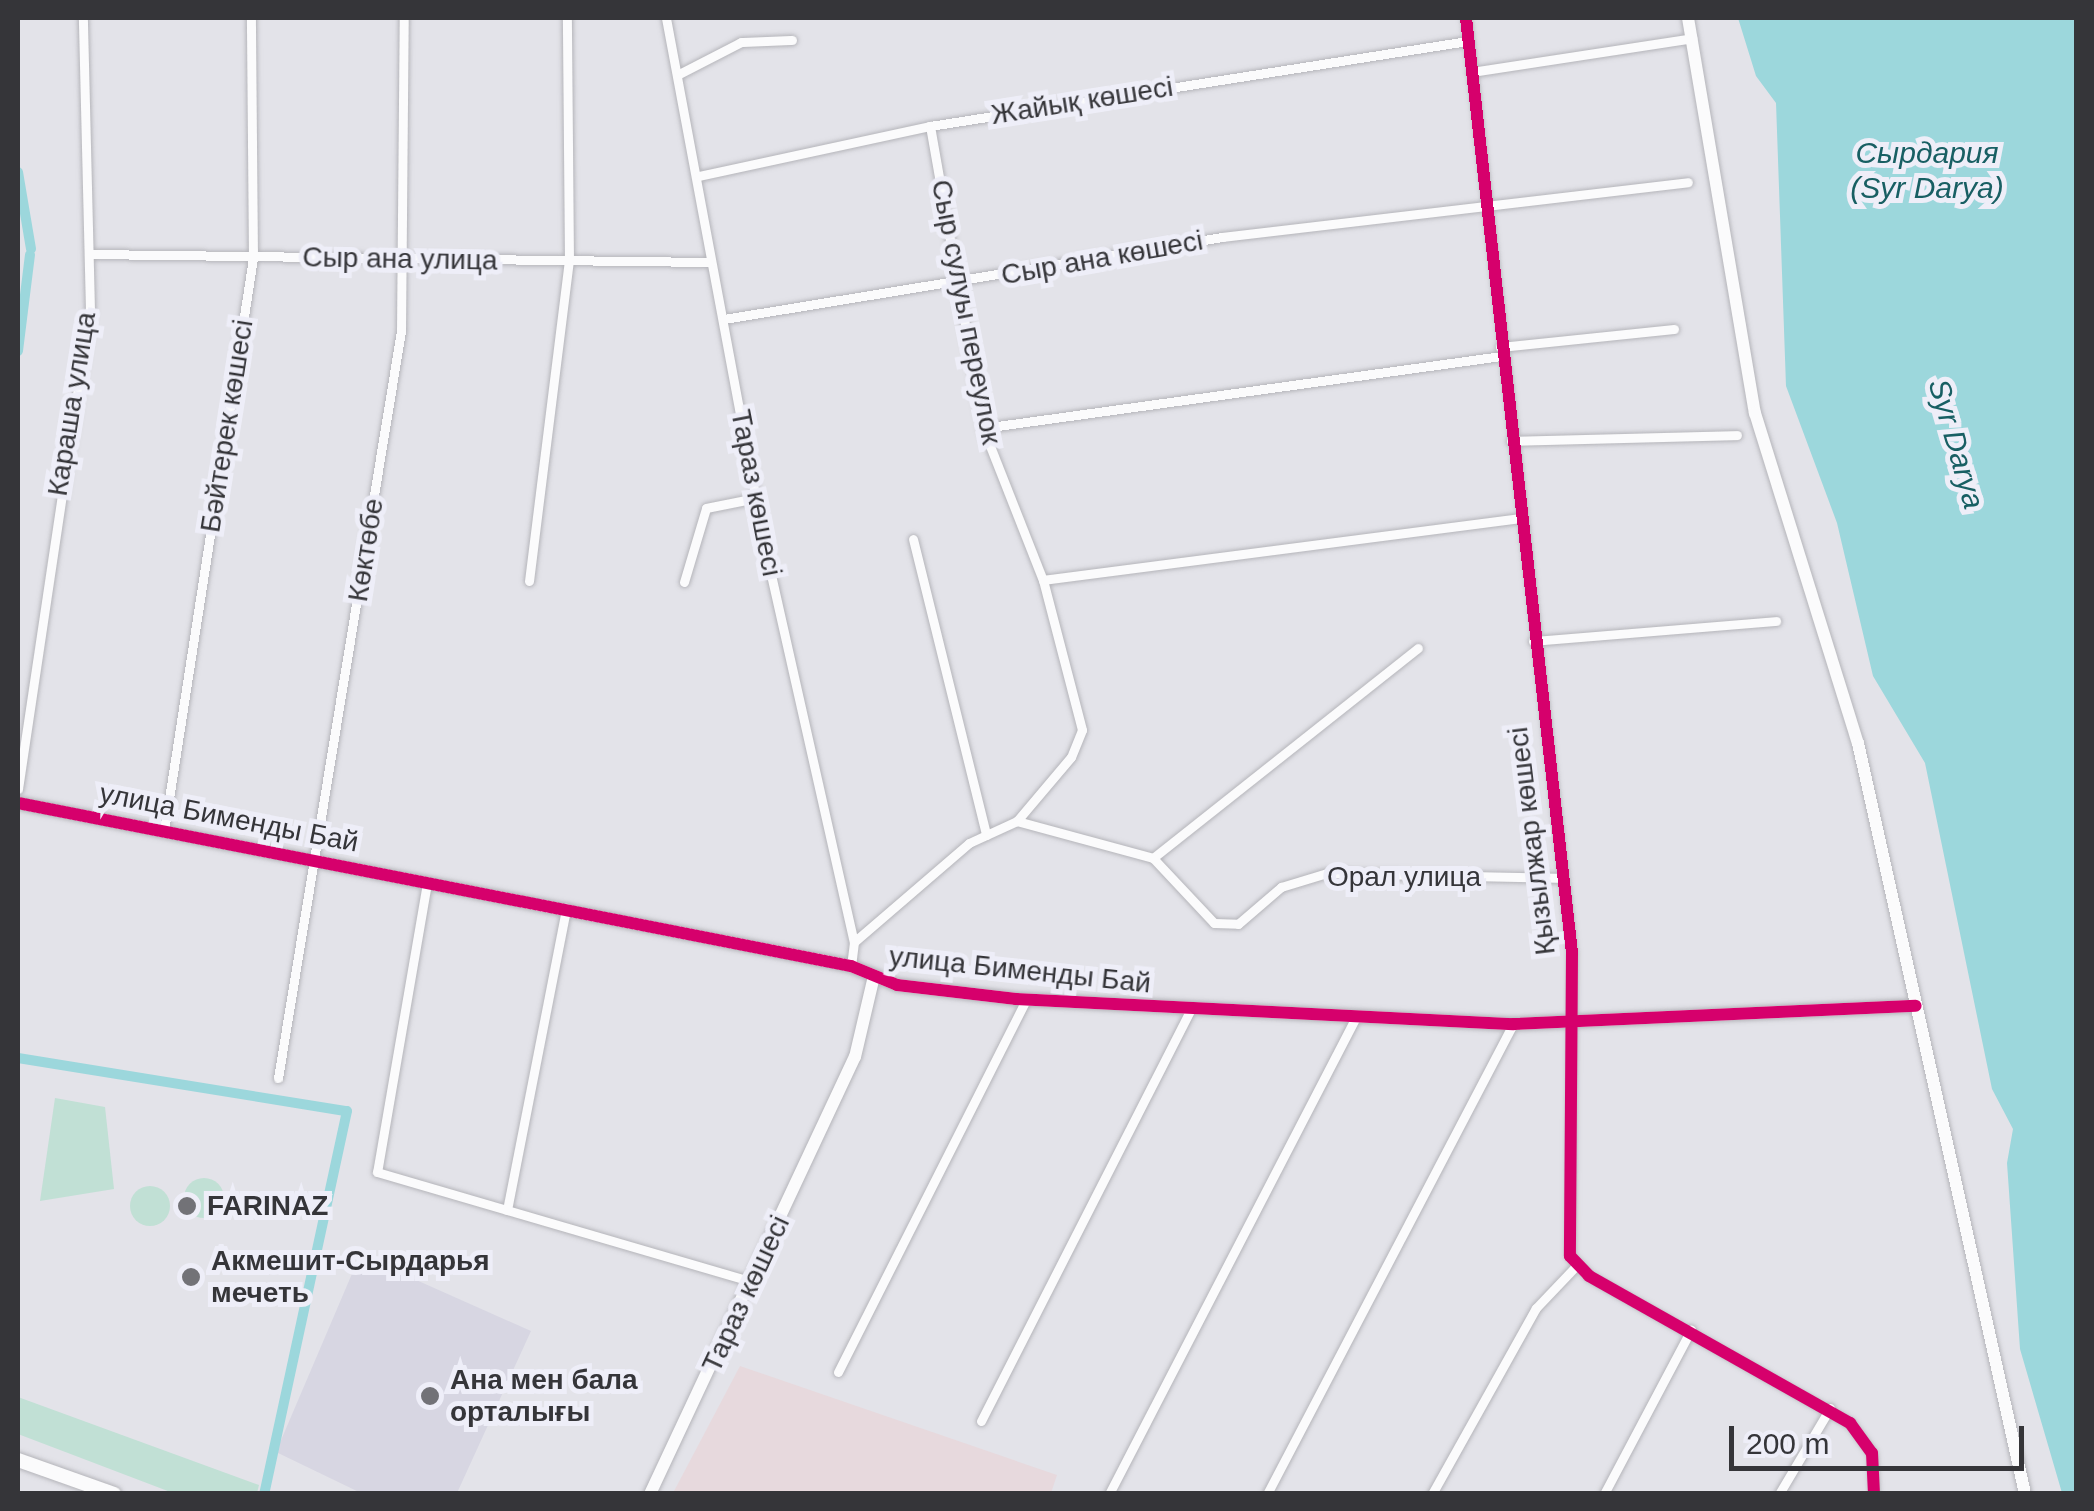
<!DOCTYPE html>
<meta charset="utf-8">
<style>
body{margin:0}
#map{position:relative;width:2094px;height:1511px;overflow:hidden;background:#e3e3e9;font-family:Helvetica,sans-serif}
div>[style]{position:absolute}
.built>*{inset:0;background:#d7d6e2}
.education>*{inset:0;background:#e7d9dd}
.green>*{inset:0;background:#c1e0d5}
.round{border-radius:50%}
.water>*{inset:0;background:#9cd7dc}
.canal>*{height:10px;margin:-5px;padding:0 5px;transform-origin:5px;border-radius:5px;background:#9cd7dc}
.roads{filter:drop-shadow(0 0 2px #b5b5ba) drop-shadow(0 0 2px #b5b5ba)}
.street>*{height:9px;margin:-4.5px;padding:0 4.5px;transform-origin:4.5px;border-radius:4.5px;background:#fbfbfc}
.secondary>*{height:12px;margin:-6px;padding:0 6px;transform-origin:6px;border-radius:6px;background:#fbfbfc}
.primary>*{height:14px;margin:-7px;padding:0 7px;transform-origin:7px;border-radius:7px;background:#fbfbfc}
.cycleway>*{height:12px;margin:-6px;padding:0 6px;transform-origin:6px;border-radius:6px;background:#d6006c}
.dots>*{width:28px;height:28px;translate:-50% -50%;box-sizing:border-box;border:5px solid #eeeef8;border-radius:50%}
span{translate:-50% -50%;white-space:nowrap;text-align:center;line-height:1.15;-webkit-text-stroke:10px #eeeef8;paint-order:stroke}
.street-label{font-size:28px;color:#353539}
.poi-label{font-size:28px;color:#353539;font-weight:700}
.left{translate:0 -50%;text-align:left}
.water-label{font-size:30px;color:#185f63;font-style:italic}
.frame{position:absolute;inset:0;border:20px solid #353539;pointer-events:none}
.scale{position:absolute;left:1729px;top:1426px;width:295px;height:45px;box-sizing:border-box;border:5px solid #353539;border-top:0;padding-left:12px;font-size:30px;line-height:35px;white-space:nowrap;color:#353539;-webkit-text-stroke:8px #eeeef8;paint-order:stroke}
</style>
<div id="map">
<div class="built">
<div style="clip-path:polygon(360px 1255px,531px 1331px,457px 1493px,361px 1493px,276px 1452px)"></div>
</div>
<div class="education">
<div style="clip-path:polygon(740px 1366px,1057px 1475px,1051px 1493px,673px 1493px)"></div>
</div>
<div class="green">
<div style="clip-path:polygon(55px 1098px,105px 1107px,114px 1189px,40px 1201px)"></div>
<div class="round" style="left:184px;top:1178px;width:40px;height:40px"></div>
<div class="round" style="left:130px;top:1186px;width:40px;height:40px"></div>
<div style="clip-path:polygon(18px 1397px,259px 1485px,257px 1493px,173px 1493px,18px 1434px)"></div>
</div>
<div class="water">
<div style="clip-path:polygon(1738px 18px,2076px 18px,2076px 1493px,2062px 1493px,2020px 1349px,2007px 1163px,2013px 1129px,1992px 1089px,1925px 763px,1873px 676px,1837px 523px,1786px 386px,1776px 103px,1756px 76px)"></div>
</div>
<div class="canal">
<div style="left:18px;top:172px;width:78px;rotate:80.4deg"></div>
<div style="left:18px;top:351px;width:97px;rotate:-82.9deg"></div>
<div style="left:18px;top:1058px;width:333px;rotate:9.2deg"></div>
<div style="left:347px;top:1111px;width:392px;rotate:102.2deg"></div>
</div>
<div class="roads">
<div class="street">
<div style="left:666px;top:18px;width:539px;rotate:79.42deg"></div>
<div style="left:765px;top:548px;width:404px;rotate:77.3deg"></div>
<div style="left:854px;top:942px;width:24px;rotate:97deg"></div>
<div style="left:1466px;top:18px;width:941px;rotate:83.53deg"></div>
<div style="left:1572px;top:953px;width:303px;rotate:90.4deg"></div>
<div style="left:1570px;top:1256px;width:28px;rotate:46deg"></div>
<div style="left:1589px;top:1276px;width:300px;rotate:29.4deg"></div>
<div style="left:1850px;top:1423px;width:37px;rotate:54deg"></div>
<div style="left:1872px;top:1453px;width:41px;rotate:87.2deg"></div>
<div style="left:1471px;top:72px;width:224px;rotate:-8.7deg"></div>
<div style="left:679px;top:74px;width:70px;rotate:-27.3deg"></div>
<div style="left:741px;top:42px;width:51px;rotate:-2.2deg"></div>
<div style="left:930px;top:126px;width:307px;rotate:80deg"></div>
<div style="left:983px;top:428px;width:163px;rotate:68.5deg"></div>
<div style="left:1043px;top:580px;width:155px;rotate:75.4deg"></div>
<div style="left:1082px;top:730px;width:29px;rotate:112deg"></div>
<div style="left:1071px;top:757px;width:84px;rotate:130.2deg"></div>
<div style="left:699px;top:176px;width:236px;rotate:-12.2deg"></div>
<div style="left:930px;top:126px;width:544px;rotate:-8.99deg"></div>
<div style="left:89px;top:254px;width:622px;rotate:0.74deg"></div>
<div style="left:724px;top:319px;width:505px;rotate:-9.35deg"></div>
<div style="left:1222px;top:237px;width:469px;rotate:-6.7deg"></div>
<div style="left:1500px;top:347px;width:175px;rotate:-5.9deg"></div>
<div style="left:983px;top:428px;width:523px;rotate:-7.91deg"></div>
<div style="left:1511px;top:441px;width:226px;rotate:-1.5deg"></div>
<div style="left:913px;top:539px;width:305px;rotate:76.1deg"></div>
<div style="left:1043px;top:580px;width:481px;rotate:-7.4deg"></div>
<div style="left:529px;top:581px;width:322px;rotate:-82.9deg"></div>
<div style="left:569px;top:261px;width:243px;rotate:-90.5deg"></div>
<div style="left:684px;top:582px;width:77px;rotate:-73.4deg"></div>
<div style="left:706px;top:508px;width:51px;rotate:-11.3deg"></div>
<div style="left:1533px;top:641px;width:244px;rotate:-4.7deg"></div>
<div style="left:18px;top:789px;width:484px;rotate:-81.5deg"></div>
<div style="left:90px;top:310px;width:292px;rotate:-91.4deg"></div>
<div style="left:164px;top:831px;width:580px;rotate:-81.17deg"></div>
<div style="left:253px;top:258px;width:240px;rotate:-90.5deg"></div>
<div style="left:1153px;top:858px;width:338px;rotate:-38.4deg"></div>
<div style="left:427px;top:883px;width:293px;rotate:99.8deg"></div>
<div style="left:377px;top:1172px;width:391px;rotate:16.3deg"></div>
<div style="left:854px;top:942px;width:152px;rotate:-40.7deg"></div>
<div style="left:969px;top:843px;width:53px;rotate:-24.6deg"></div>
<div style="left:1017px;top:821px;width:141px;rotate:15.2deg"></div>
<div style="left:1153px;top:858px;width:89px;rotate:46.8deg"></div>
<div style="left:1214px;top:923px;width:24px;rotate:2deg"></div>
<div style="left:1238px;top:924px;width:57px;rotate:-40.7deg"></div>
<div style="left:1281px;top:887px;width:48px;rotate:-16.9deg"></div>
<div style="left:1327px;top:873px;width:236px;rotate:1.2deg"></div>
<div style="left:278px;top:1078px;width:757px;rotate:-80.65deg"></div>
<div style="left:401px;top:331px;width:313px;rotate:-89.5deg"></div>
<div style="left:507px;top:1210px;width:308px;rotate:-78.9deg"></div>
<div style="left:838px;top:1372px;width:417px;rotate:-63.2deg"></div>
<div style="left:981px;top:1421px;width:459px;rotate:-63deg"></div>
<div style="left:1109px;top:1494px;width:539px;rotate:-62.63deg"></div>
<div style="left:1267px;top:1494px;width:530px;rotate:-62.37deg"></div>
<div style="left:1432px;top:1494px;width:213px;rotate:-60.8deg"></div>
<div style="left:1536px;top:1308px;width:59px;rotate:-46.4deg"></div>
<div style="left:1604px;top:1494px;width:186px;rotate:-62.1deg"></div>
<div style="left:1779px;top:1494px;width:100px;rotate:-59.3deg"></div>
</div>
<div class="secondary">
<div style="left:1688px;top:18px;width:401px;rotate:80.4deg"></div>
<div style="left:1755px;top:413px;width:346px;rotate:72.7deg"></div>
<div style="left:1858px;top:743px;width:769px;rotate:77.46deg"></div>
<div style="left:18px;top:803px;width:849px;rotate:11.07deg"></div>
<div style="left:851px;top:966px;width:50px;rotate:22.4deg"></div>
<div style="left:897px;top:985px;width:120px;rotate:6.7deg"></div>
<div style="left:1016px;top:999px;width:498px;rotate:2.9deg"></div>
<div style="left:1513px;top:1024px;width:403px;rotate:-2.6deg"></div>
<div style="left:650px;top:1494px;width:483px;rotate:-64.9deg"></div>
<div style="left:855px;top:1057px;width:79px;rotate:-76.8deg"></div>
</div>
<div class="primary">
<div style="left:18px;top:1460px;width:102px;rotate:19.5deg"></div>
</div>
</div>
<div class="cycleway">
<div style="left:1466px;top:18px;width:941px;rotate:83.53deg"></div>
<div style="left:1572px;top:953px;width:303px;rotate:90.4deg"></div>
<div style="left:1570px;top:1256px;width:28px;rotate:46deg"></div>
<div style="left:1589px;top:1276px;width:300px;rotate:29.4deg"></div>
<div style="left:1850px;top:1423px;width:37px;rotate:54deg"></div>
<div style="left:1872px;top:1453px;width:41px;rotate:87.2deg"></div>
<div style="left:18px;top:803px;width:849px;rotate:11.07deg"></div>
<div style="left:851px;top:966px;width:50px;rotate:22.4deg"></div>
<div style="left:897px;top:985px;width:120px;rotate:6.7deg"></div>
<div style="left:1016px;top:999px;width:498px;rotate:2.9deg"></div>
<div style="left:1513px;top:1024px;width:403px;rotate:-2.6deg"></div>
</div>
<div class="dots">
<div style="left:187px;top:1206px;background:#727277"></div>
<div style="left:191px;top:1277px;background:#727277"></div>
<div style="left:430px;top:1396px;background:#727277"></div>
</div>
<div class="street-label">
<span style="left:1082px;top:101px;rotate:-9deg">Жайық көшесі</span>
<span style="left:1102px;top:258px;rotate:-10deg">Сыр ана көшесі</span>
<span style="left:400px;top:259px;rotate:1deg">Сыр ана улица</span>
<span style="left:966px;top:312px;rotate:79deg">Сыр сулуы переулок</span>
<span style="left:72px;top:404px;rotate:-81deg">Караша улица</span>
<span style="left:227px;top:426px;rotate:-81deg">Бәйтерек көшесі</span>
<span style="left:756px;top:493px;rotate:79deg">Тараз көшесі</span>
<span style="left:366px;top:550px;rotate:-81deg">Көктөбе</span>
<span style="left:229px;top:818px;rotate:11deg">улица Бименды Бай</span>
<span style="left:1532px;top:841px;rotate:-97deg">Қызылжар көшесі</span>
<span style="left:1404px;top:877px">Орал улица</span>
<span style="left:1020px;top:970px;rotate:6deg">улица Бименды Бай</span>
<span style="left:746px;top:1294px;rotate:-65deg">Тараз көшесі</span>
</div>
<div class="poi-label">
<span class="left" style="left:207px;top:1206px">FARINAZ</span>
<span class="left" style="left:211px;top:1277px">Акмешит-Сырдарья<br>мечеть</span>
<span class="left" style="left:450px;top:1396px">Ана мен бала<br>орталығы</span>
</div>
<div class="water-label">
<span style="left:1927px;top:170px">Сырдария<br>(Syr Darya)</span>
<span style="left:1956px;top:444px;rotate:74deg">Syr Darya</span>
</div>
<div class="frame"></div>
<div class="scale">200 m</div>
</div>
